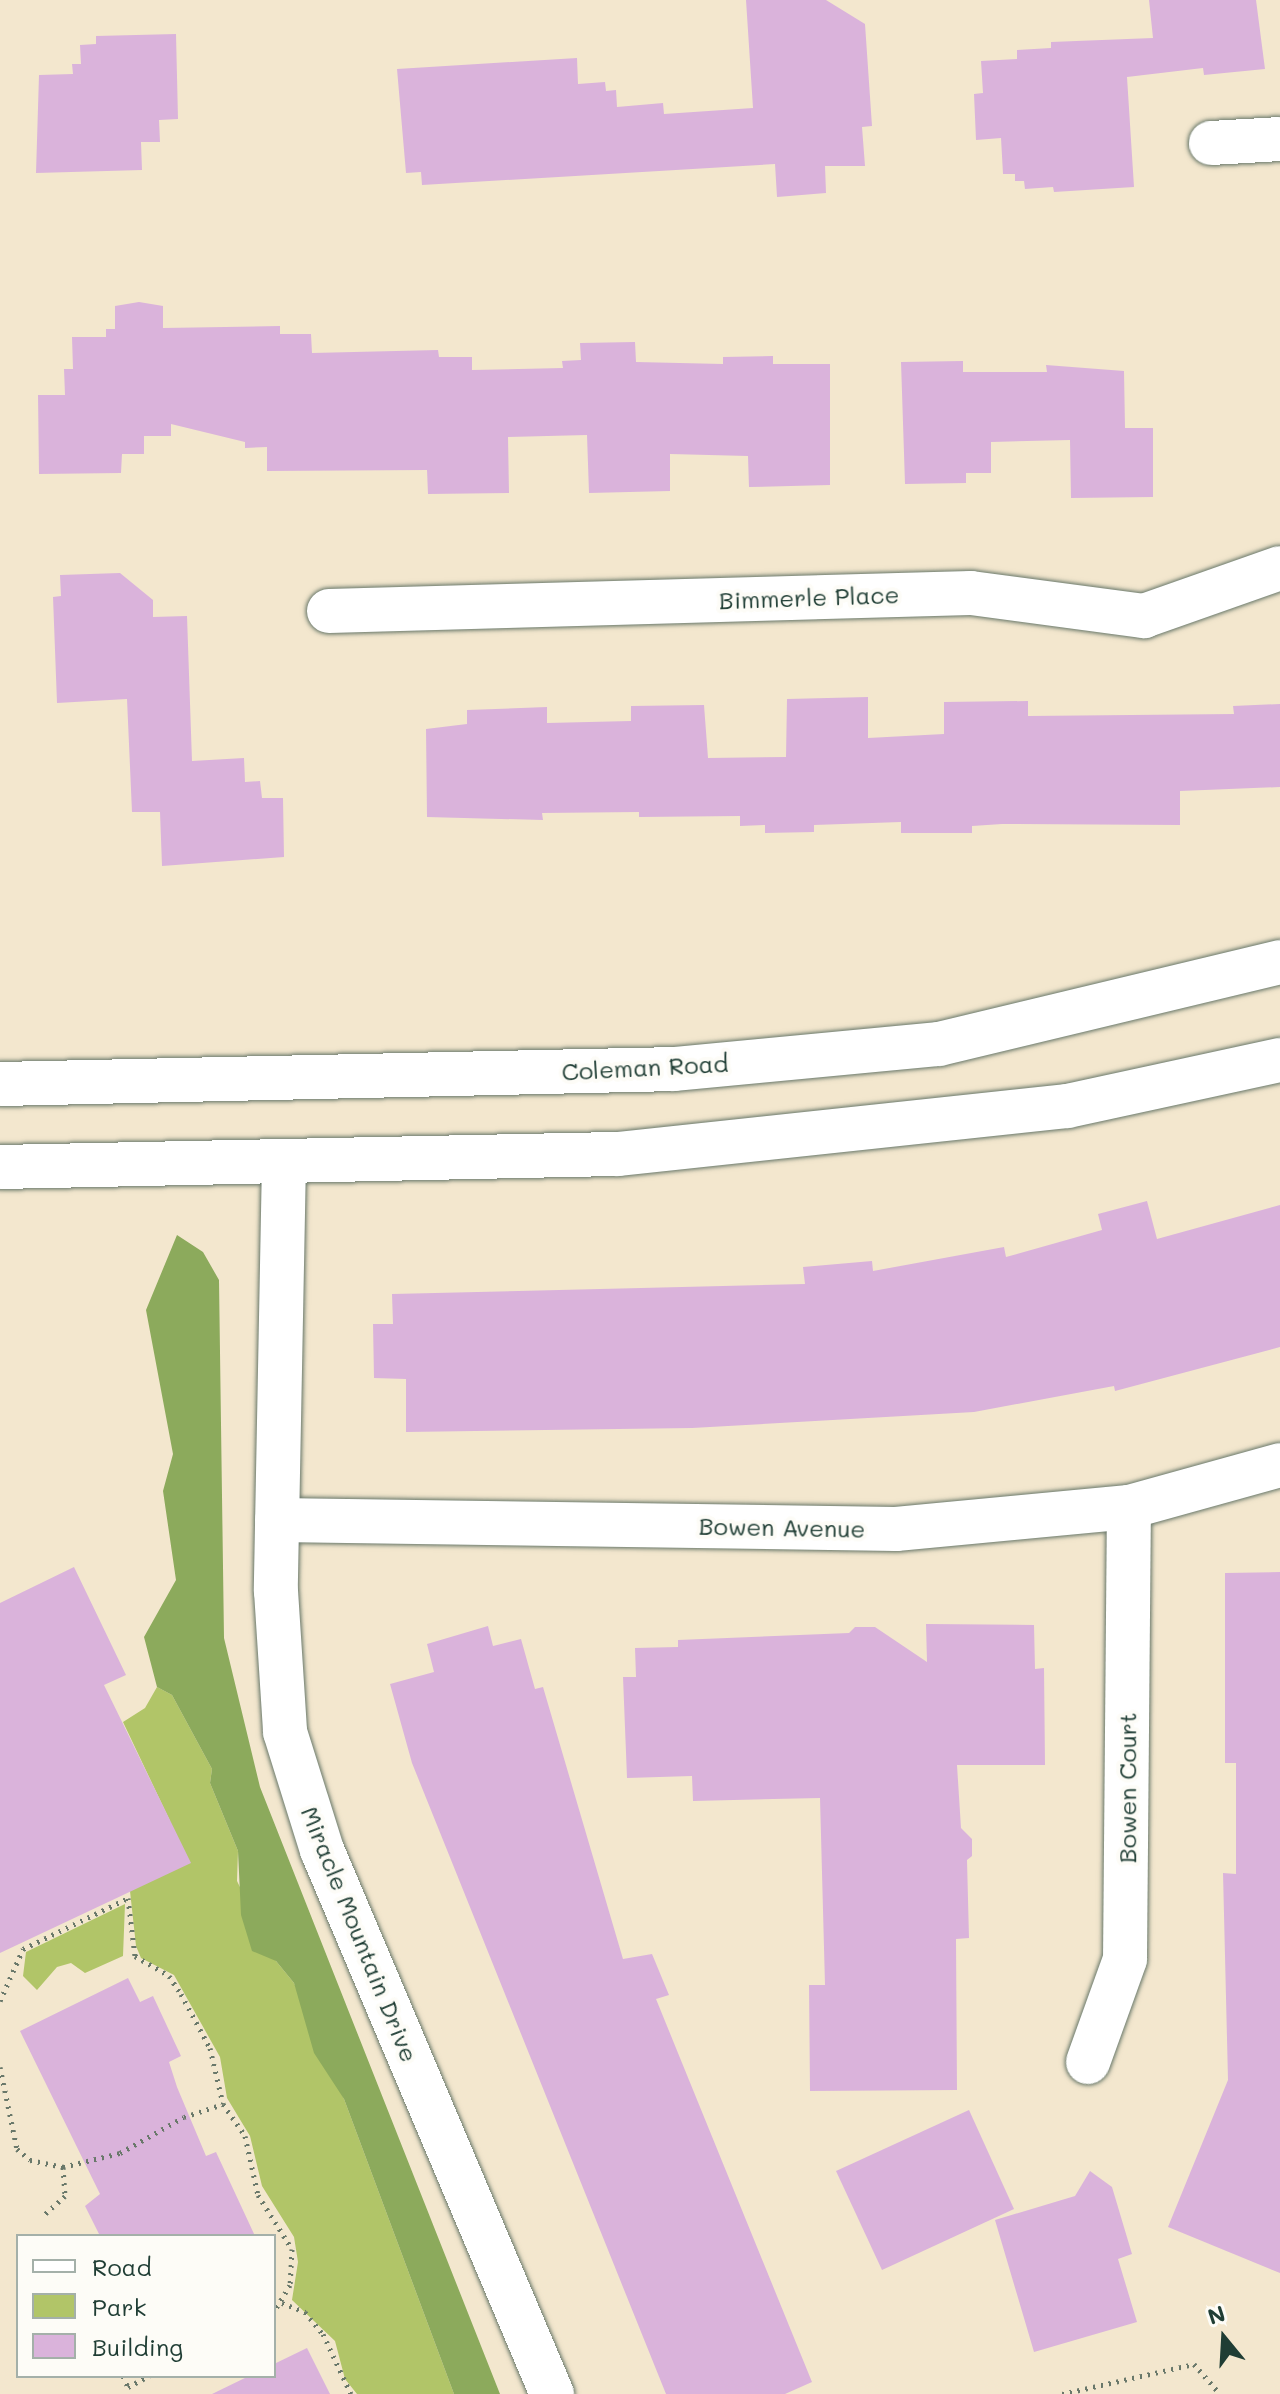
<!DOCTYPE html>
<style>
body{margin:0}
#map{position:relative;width:1280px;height:2394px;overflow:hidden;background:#f3e7ce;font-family:Mali,sans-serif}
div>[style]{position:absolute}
.green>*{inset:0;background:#b1c568}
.forest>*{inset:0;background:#8caa5c}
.building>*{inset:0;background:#dab3db}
.path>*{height:5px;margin-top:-2.5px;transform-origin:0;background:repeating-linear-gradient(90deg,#69786a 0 2px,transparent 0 8px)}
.roads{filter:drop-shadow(0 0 2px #69786a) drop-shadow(0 0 2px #69786a)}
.minor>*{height:44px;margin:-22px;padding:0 22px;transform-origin:22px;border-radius:22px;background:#fff}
span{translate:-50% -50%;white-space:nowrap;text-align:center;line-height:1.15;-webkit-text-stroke:8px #fdfcf7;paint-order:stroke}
.street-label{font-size:24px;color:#1f3d34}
.legend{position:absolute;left:16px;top:2234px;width:260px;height:144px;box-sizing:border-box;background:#fdfcf7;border:2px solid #a4b0a9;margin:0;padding:10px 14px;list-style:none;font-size:24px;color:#1f3d34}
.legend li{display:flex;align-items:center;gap:16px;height:40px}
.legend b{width:40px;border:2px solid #a4b0a9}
.north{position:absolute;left:1184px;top:2298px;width:80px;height:80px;-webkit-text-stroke:6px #fdfcf7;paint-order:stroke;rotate:342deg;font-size:22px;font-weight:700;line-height:32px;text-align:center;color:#1f3d34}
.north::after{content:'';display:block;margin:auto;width:28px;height:36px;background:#1f3d34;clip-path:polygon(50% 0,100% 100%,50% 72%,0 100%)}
</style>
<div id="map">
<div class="green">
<div style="clip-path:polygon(157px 1687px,172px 1695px,212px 1769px,210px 1783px,238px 1851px,237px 1881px,276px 1961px,294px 1983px,344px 2099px,454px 2394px,357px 2394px,345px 2379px,335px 2341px,292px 2300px,298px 2262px,294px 2237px,262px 2186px,250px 2136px,227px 2098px,220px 2057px,174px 1975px,141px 1958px,136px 1946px,130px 1891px,170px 1821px,123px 1722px,145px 1708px)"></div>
<div style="clip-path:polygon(125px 1904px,123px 1956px,85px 1973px,71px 1963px,57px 1967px,37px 1990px,23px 1976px,26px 1952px)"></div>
</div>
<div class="forest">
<div style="clip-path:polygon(177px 1235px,203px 1252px,219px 1280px,224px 1638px,260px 1787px,500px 2394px,454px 2394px,344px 2099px,314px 2053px,294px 1983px,276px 1961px,252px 1951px,241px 1915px,238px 1851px,210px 1783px,212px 1769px,172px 1695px,157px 1687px,144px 1637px,176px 1580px,163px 1491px,173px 1454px,146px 1310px)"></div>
</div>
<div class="building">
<div style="clip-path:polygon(746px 0,826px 0,865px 24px,872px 126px,862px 127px,865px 166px,825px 166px,826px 193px,777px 197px,775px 164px,422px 185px,421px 172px,406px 173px,397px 69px,577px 58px,578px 84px,605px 82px,606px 91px,616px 90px,617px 107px,663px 103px,664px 114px,753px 108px)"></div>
<div style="clip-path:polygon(1149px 0,1256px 0,1265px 69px,1204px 75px,1203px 68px,1127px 77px,1134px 187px,1054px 192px,1053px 187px,1025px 189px,1024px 181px,1015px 181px,1015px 174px,1003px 174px,1001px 138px,976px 140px,974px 94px,983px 93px,981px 61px,1017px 59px,1017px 50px,1051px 48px,1051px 42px,1153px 38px)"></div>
<div style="clip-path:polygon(176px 34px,178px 119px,159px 120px,160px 142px,141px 142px,142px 170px,36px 173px,39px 75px,73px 74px,72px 64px,81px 64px,80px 45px,96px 44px,96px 36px)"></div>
<div style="clip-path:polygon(139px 302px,163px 306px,163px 328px,280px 326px,280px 334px,311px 334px,312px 353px,438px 350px,439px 357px,472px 357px,472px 370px,563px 368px,562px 361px,581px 360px,580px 343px,635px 342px,636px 362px,723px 364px,723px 357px,773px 356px,773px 364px,830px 364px,830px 485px,749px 487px,748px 456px,670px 454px,670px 491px,589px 493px,587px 435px,508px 437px,509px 493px,428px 494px,427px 470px,267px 471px,267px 447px,245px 448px,245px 442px,171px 424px,171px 436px,144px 436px,144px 454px,122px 454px,121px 473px,39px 474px,38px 395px,65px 395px,64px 369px,73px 369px,72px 337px,106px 337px,106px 329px,115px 329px,115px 306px)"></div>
<div style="clip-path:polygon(963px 361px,963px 372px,1047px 372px,1046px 365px,1124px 371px,1125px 428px,1153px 428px,1153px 497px,1071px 498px,1070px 440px,991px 442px,991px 473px,966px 473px,966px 483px,905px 484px,901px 362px)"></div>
<div style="clip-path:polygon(120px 573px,153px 600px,153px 617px,187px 616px,192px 761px,244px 758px,245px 782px,260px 781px,262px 798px,283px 798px,284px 857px,162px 866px,160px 812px,132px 812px,127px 699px,57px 703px,53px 597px,61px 596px,60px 575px)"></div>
<div style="clip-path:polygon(868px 697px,868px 738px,944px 734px,944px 702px,1028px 701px,1028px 716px,1234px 714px,1233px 706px,1280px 704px,1280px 787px,1180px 791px,1180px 825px,1002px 824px,972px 826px,972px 833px,901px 833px,901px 822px,814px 825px,814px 832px,765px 833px,765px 825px,740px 826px,740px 816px,639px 817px,639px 812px,542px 813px,543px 820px,427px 817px,426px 729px,467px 724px,467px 710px,547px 707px,547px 723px,631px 721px,631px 706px,704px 705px,708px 758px,786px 757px,787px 699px)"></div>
<div style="clip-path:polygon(1147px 1201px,1157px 1239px,1280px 1205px,1280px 1347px,1115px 1391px,1114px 1386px,974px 1412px,692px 1428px,406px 1432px,406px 1379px,374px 1378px,373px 1324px,393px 1324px,392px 1294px,805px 1284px,803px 1267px,872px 1261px,873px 1271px,1004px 1247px,1006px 1257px,1102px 1230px,1098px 1214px)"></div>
<div style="clip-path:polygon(74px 1567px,126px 1675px,104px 1685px,191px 1863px,0 1953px,0 1603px)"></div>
<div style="clip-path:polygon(1280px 1572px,1280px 2273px,1168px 2227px,1228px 2080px,1223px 1873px,1236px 1874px,1236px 1763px,1225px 1763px,1225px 1573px)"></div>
<div style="clip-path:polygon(926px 1624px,1034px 1625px,1035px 1669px,1044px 1668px,1045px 1765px,957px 1765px,961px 1828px,972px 1839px,972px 1856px,967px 1860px,969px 1938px,956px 1939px,957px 2090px,810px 2091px,809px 1985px,825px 1985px,820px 1798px,693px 1801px,692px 1776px,627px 1778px,623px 1677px,636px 1677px,635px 1648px,678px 1647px,678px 1640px,849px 1633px,855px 1627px,875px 1627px,927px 1662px)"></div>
<div style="clip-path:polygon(488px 1626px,493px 1646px,521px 1639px,535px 1689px,543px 1687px,623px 1959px,652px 1954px,669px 1995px,656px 1999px,812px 2382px,785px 2394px,666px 2394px,412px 1763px,390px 1684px,434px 1672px,427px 1644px)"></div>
<div style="clip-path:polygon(128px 1978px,140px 2002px,153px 1996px,181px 2056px,169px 2062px,177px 2087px,206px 2156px,216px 2152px,255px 2236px,100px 2236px,85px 2206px,100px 2194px,20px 2031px)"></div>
<div style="clip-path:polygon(969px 2110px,1014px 2209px,882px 2270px,836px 2171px)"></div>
<div style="clip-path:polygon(1090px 2171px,1112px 2187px,1132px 2254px,1118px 2259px,1137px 2322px,1034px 2352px,995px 2220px,1075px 2196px)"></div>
<div style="clip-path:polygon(307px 2348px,330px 2394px,212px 2394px,249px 2376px,274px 2376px,274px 2364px)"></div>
</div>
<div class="path">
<div style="left:0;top:2001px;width:57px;rotate:-66.1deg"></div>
<div style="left:23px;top:1949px;width:117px;rotate:-25.9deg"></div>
<div style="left:128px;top:1898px;width:58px;rotate:83.1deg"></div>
<div style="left:135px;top:1956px;width:39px;rotate:30deg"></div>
<div style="left:169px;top:1976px;width:22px;rotate:56deg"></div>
<div style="left:181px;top:1994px;width:61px;rotate:61.8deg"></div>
<div style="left:210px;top:2048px;width:57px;rotate:76.9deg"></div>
<div style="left:223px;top:2104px;width:39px;rotate:55deg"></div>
<div style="left:245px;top:2136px;width:60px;rotate:77.6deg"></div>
<div style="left:258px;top:2195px;width:64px;rotate:57.8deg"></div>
<div style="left:292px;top:2249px;width:36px;rotate:93deg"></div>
<div style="left:290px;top:2285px;width:31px;rotate:121deg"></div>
<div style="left:0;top:2067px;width:84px;rotate:78.3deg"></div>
<div style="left:17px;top:2149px;width:17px;rotate:40deg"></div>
<div style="left:30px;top:2160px;width:34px;rotate:12deg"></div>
<div style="left:63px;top:2167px;width:29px;rotate:86deg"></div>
<div style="left:65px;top:2196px;width:28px;rotate:138deg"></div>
<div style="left:63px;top:2167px;width:59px;rotate:-13.8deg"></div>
<div style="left:120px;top:2153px;width:73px;rotate:-29.4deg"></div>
<div style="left:184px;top:2117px;width:41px;rotate:-18.4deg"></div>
<div style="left:282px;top:2303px;width:25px;rotate:21deg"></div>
<div style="left:305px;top:2312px;width:28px;rotate:51deg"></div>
<div style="left:323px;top:2334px;width:66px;rotate:65deg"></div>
<div style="left:123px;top:2376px;width:12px;rotate:66deg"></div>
<div style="left:128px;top:2387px;width:24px;rotate:-28deg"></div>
<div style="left:1062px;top:2394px;width:135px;rotate:-12.8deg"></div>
<div style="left:1194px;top:2364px;width:40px;rotate:49deg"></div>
</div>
<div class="roads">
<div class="minor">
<div style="left:1211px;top:143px;width:69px;rotate:-3.3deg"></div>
<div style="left:329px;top:611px;width:642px;rotate:-1.61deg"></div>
<div style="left:971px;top:593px;width:175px;rotate:7.6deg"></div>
<div style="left:1144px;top:616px;width:144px;rotate:-19.4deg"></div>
<div style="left:0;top:1084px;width:674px;rotate:-1.27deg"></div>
<div style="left:674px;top:1069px;width:266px;rotate:-5.4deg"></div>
<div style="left:939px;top:1044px;width:351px;rotate:-13.5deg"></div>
<div style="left:284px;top:1161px;width:430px;rotate:91.1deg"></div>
<div style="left:276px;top:1591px;width:141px;rotate:86.3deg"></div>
<div style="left:285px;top:1732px;width:124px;rotate:72.6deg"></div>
<div style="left:322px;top:1850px;width:591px;rotate:67.08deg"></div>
<div style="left:0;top:1167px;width:618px;rotate:-1.21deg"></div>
<div style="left:618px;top:1154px;width:452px;rotate:-6.1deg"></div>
<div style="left:1067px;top:1106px;width:218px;rotate:-12.2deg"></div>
<div style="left:277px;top:1520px;width:619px;rotate:0.83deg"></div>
<div style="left:896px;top:1529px;width:234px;rotate:-5.4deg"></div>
<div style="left:1129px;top:1507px;width:157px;rotate:-15.5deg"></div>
<div style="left:1088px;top:2062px;width:109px;rotate:-70.2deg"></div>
<div style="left:1125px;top:1959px;width:452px;rotate:-89.5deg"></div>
</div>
</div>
<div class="street-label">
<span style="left:809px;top:597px;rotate:-2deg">Bimmerle Place</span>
<span style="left:645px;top:1067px;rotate:-3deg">Coleman Road</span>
<span style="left:782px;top:1527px;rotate:1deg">Bowen Avenue</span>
<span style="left:1127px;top:1788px;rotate:-90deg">Bowen Court</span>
<span style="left:360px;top:1934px;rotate:68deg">Miracle Mountain Drive</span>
</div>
<ul class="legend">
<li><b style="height:10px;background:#fff"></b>Road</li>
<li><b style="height:22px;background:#b1c568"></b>Park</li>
<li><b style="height:22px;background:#dab3db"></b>Building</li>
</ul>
<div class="north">N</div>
</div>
